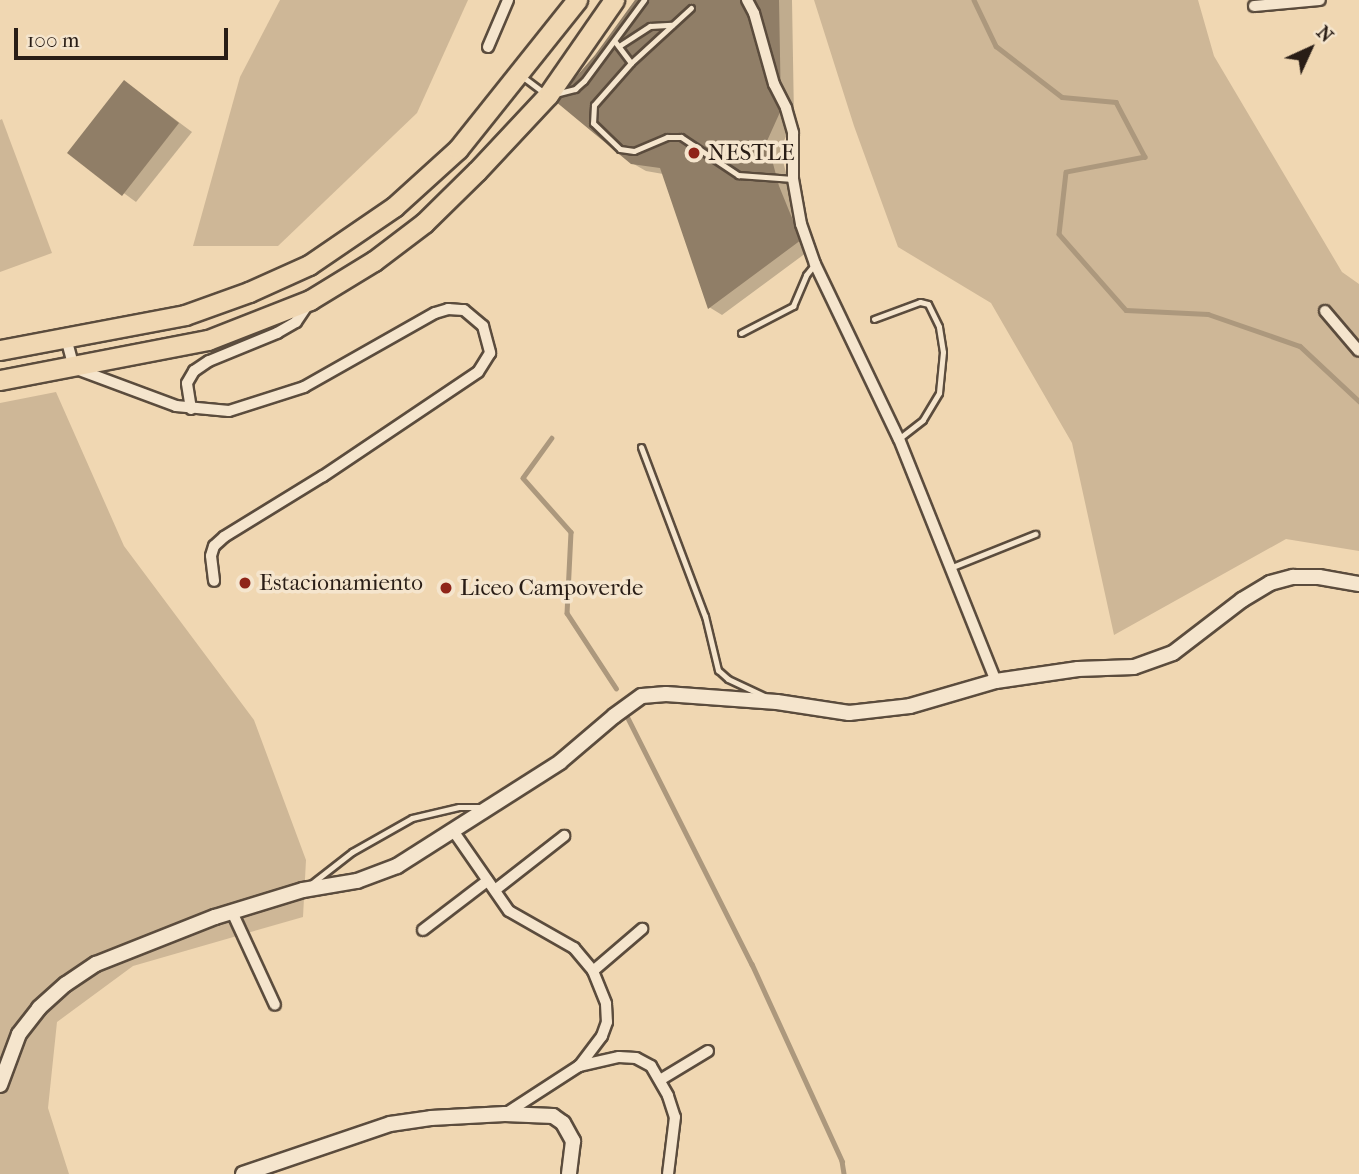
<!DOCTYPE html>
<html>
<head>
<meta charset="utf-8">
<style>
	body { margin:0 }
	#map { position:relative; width:1359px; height:1174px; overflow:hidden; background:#f0d7b2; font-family:"IM FELL French Canon",serif }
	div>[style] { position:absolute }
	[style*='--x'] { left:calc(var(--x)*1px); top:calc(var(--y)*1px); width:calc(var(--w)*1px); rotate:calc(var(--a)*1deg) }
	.green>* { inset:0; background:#ceb797 }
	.shadow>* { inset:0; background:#0003 }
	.stream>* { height:4.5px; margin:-2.25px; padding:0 2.25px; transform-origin:2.25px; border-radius:2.25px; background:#ac987d }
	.building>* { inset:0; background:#907e67 }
	.roads { filter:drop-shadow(2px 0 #5b4c3d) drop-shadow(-2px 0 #5b4c3d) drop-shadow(0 2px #5b4c3d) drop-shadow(0 -2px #5b4c3d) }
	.service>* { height:5px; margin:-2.5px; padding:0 2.5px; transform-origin:2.5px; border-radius:2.5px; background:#f5e5cd }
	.minor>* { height:10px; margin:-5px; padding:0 5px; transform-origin:5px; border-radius:5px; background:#f5e5cd }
	.tertiary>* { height:14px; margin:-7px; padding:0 7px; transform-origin:7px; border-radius:7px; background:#f5e5cd }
	.trunk>* { height:19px; margin:-9.5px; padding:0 9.5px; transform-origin:9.5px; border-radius:9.5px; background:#f0d7b2 }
	.dots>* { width:19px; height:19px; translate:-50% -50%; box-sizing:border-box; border:4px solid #f5e5cd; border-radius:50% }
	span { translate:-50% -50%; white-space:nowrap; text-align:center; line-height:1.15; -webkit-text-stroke:7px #f5e5cd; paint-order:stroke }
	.poi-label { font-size:23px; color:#291d16 }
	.left { translate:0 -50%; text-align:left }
	.north { position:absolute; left:1275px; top:14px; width:70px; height:70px; -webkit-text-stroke:5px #f5e5cd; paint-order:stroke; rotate:45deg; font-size:19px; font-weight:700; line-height:28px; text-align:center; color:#291d16 }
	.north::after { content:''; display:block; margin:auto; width:24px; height:32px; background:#291d16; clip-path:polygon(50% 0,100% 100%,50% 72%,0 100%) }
	.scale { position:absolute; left:14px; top:28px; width:214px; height:32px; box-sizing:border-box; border:4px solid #291d16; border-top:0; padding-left:9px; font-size:21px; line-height:24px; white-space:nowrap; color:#291d16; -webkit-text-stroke:5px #f5e5cd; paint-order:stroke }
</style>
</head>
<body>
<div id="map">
	<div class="green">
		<i style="clip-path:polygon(280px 0,468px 0,417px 113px,278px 246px,193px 246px,240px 77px)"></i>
		<i style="clip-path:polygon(814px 0,1198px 0,1214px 56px,1342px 272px,1359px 284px,1359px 551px,1286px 539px,1114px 635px,1072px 443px,991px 303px,898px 247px,854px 126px)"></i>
		<i style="clip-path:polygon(2px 119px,52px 253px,0 272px,0 120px)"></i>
		<i style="clip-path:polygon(56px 392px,124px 546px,254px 720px,306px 860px,303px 917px,133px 966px,57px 1022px,48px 1108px,69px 1174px,0 1174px,0 403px)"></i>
	</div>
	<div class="shadow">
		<i style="clip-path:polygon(635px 0,792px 0,794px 118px,780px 150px,792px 195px,814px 247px,722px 315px,709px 307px,663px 174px,646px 171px,632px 163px,596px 56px)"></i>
		<i style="clip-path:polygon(125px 82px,192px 132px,136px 202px,69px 153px)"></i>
	</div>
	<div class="stream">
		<i style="--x:974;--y:0;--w:51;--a:64.4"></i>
		<i style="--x:996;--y:46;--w:83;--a:37.7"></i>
		<i style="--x:1062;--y:97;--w:54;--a:5.3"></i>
		<i style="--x:1116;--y:102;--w:62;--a:62.2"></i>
		<i style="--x:1145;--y:157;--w:80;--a:169.2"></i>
		<i style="--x:1066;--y:172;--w:62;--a:96.4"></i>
		<i style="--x:1059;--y:234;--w:101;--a:48.6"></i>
		<i style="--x:1126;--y:310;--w:82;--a:2.8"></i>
		<i style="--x:1208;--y:314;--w:97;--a:19.2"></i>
		<i style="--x:1300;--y:346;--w:81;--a:43"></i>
		<i style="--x:552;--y:438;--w:49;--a:125.9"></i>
		<i style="--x:523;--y:478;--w:72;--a:48.4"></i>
		<i style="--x:571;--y:532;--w:81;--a:92.8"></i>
		<i style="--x:567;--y:613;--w:90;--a:56.8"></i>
		<i style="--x:627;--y:716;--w:278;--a:63.3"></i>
		<i style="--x:752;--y:964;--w:217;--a:65.4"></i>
		<i style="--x:842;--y:1161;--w:13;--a:81"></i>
	</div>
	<div class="building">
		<i style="clip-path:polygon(635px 0,779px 0,781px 110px,767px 141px,779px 186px,801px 240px,708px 309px,660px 168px,631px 164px,555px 101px,595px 55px)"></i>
		<i style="clip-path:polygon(124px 80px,179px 123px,122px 196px,67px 153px)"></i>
	</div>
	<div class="roads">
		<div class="service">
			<i style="--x:691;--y:8;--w:81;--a:137.5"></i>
			<i style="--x:631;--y:63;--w:56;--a:131.4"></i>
			<i style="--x:594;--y:105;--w:18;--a:93"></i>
			<i style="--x:593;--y:123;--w:37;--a:44"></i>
			<i style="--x:620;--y:149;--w:14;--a:8"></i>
			<i style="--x:634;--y:151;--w:36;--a:-23"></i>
			<i style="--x:667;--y:137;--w:14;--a:0"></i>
			<i style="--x:681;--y:137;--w:69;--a:33.7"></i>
			<i style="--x:738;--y:175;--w:55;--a:4.2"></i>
			<i style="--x:616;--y:43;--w:25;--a:53"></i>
			<i style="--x:619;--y:46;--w:37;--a:-33"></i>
			<i style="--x:650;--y:26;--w:22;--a:-3"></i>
			<i style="--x:523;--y:77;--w:25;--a:37"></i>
			<i style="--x:555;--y:94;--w:21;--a:-14"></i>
			<i style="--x:575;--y:89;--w:12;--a:-42"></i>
			<i style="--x:584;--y:81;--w:101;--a:-53.5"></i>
			<i style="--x:874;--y:319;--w:49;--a:-20.3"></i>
			<i style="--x:920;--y:302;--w:8;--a:14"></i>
			<i style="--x:928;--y:304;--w:25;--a:64"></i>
			<i style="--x:939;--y:327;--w:25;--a:81"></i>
			<i style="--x:943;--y:352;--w:41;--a:95.6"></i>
			<i style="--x:939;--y:393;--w:31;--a:121"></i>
			<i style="--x:923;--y:420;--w:31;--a:142"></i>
			<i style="--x:741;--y:333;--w:59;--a:-27.4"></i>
			<i style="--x:793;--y:306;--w:34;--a:-67"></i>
			<i style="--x:806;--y:275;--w:13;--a:-51"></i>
			<i style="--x:641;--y:447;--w:181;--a:69.3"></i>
			<i style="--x:705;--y:616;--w:56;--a:76.5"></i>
			<i style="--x:718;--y:670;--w:13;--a:42"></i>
			<i style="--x:728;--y:679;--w:40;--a:25"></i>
			<i style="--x:950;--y:568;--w:92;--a:-21.8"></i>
			<i style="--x:311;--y:884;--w:52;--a:-38"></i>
			<i style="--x:352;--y:852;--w:69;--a:-29.5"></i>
			<i style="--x:412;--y:818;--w:48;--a:-13.2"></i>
			<i style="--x:459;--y:807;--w:24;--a:0"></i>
		</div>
		<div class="minor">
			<i style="--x:747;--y:0;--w:15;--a:62"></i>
			<i style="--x:754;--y:13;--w:74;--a:74.3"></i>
			<i style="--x:774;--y:84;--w:27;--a:63"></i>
			<i style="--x:786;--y:108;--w:26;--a:74"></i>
			<i style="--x:793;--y:133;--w:46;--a:90"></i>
			<i style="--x:793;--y:179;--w:46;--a:79.9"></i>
			<i style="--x:801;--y:224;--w:42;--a:70.7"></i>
			<i style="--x:815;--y:264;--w:194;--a:64.4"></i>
			<i style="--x:899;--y:439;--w:261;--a:68.2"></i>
			<i style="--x:1254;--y:6;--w:66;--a:-5.2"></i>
			<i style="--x:488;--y:47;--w:51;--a:-66.9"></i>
			<i style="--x:1325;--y:311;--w:52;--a:49.6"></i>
			<i style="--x:66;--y:338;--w:31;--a:75"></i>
			<i style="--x:74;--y:368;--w:109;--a:20.4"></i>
			<i style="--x:176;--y:406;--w:53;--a:5.4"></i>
			<i style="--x:229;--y:411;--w:79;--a:-17.7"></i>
			<i style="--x:304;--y:387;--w:150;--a:-29.5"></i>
			<i style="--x:435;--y:313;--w:14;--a:-17"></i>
			<i style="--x:448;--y:309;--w:16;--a:4"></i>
			<i style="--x:464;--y:310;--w:25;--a:40"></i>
			<i style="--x:483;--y:326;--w:28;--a:75"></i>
			<i style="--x:490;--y:353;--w:22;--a:122"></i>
			<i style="--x:478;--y:372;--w:187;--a:146.1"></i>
			<i style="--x:323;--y:476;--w:116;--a:148.4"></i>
			<i style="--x:224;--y:537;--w:13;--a:138"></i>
			<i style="--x:214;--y:546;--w:10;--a:107"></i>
			<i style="--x:211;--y:556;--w:25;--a:83"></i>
			<i style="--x:191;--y:409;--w:26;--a:-99"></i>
			<i style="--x:187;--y:383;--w:14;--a:-60"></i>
			<i style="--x:194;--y:371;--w:18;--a:-34"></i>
			<i style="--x:209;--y:361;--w:74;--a:-22.4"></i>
			<i style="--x:277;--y:333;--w:22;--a:-30"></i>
			<i style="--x:296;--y:322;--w:23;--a:-56"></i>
			<i style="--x:454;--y:832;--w:96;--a:55.2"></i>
			<i style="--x:509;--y:911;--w:75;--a:29.6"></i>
			<i style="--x:574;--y:948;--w:30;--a:50"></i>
			<i style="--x:593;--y:971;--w:35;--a:68"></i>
			<i style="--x:606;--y:1004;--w:18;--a:87"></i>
			<i style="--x:607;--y:1022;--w:15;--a:110"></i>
			<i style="--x:602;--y:1036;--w:38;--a:127"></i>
			<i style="--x:579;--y:1066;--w:88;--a:147"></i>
			<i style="--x:495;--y:890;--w:88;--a:-38"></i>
			<i style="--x:232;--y:912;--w:102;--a:65.2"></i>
			<i style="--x:423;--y:930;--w:81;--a:-37.4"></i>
			<i style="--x:593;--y:971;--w:65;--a:-40.6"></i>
			<i style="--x:579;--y:1066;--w:41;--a:-12.7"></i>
			<i style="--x:619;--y:1057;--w:17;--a:3"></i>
			<i style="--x:636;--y:1058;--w:17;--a:28"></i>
			<i style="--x:651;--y:1066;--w:34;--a:60"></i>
			<i style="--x:668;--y:1096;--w:22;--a:72"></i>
			<i style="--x:675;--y:1117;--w:57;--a:97"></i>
			<i style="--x:660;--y:1080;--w:56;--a:-31.1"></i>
		</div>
		<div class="tertiary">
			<i style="--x:0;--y:1085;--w:54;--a:-69.6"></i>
			<i style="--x:19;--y:1034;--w:33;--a:-52"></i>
			<i style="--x:39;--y:1008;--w:36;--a:-42"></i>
			<i style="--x:66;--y:984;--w:36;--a:-34"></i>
			<i style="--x:96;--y:964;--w:128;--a:-21.6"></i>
			<i style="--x:215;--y:917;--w:92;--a:-17.1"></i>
			<i style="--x:303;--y:890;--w:55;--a:-9.5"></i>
			<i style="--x:357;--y:881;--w:43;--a:-20.6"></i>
			<i style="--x:397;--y:866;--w:193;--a:-32.5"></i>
			<i style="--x:560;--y:762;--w:71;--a:-40.4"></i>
			<i style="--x:614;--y:716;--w:34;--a:-36"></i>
			<i style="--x:642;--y:696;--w:24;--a:-5"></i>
			<i style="--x:666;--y:694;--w:111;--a:4.1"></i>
			<i style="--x:777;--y:702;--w:73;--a:8.7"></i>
			<i style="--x:849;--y:713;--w:61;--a:-6.5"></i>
			<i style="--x:910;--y:706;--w:90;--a:-16.2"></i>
			<i style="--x:996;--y:681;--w:83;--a:-8.3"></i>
			<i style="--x:1078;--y:669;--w:56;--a:-2"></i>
			<i style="--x:1134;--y:667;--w:41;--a:-19.7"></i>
			<i style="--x:1173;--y:653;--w:87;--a:-37.5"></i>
			<i style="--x:1242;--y:600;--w:33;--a:-31"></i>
			<i style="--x:1270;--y:583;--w:24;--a:-15"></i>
			<i style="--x:1293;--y:577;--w:26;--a:0"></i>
			<i style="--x:1319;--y:577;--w:41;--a:9.9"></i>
			<i style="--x:243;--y:1174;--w:155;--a:-18.8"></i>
			<i style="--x:390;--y:1124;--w:41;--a:-8.3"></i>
			<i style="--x:431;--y:1118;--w:74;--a:-3.1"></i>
			<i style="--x:505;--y:1114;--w:48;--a:2.4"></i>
			<i style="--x:553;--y:1116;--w:12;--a:35"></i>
			<i style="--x:563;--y:1123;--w:21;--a:61"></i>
			<i style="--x:573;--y:1141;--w:33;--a:97"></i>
		</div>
		<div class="trunk">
			<i style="--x:0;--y:350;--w:188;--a:-10.7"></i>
			<i style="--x:185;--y:315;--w:68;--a:-19.8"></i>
			<i style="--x:249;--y:292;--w:66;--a:-24.2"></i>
			<i style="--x:309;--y:265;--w:103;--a:-34.3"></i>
			<i style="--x:394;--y:207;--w:86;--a:-42.2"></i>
			<i style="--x:458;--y:149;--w:191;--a:-51.4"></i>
			<i style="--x:0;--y:380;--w:212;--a:-10.9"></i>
			<i style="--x:208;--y:340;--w:110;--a:-21.4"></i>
			<i style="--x:310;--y:300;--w:75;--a:-31.4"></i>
			<i style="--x:374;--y:261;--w:63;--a:-37.2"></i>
			<i style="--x:424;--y:223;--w:74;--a:-44.5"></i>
			<i style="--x:477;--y:171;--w:104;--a:-46.9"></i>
			<i style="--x:548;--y:95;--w:116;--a:-55.2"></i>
		</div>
	</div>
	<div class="dots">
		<i style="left:694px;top:153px;background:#8f2418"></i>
		<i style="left:245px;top:583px;background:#8f2418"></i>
		<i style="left:446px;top:588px;background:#8f2418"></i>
	</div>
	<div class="poi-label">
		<span class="left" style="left:708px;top:153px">NESTLE</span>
		<span class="left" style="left:259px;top:583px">Estacionamiento</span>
		<span class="left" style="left:460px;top:588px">Liceo Campoverde</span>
	</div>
	<div class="north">N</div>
	<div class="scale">100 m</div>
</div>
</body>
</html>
